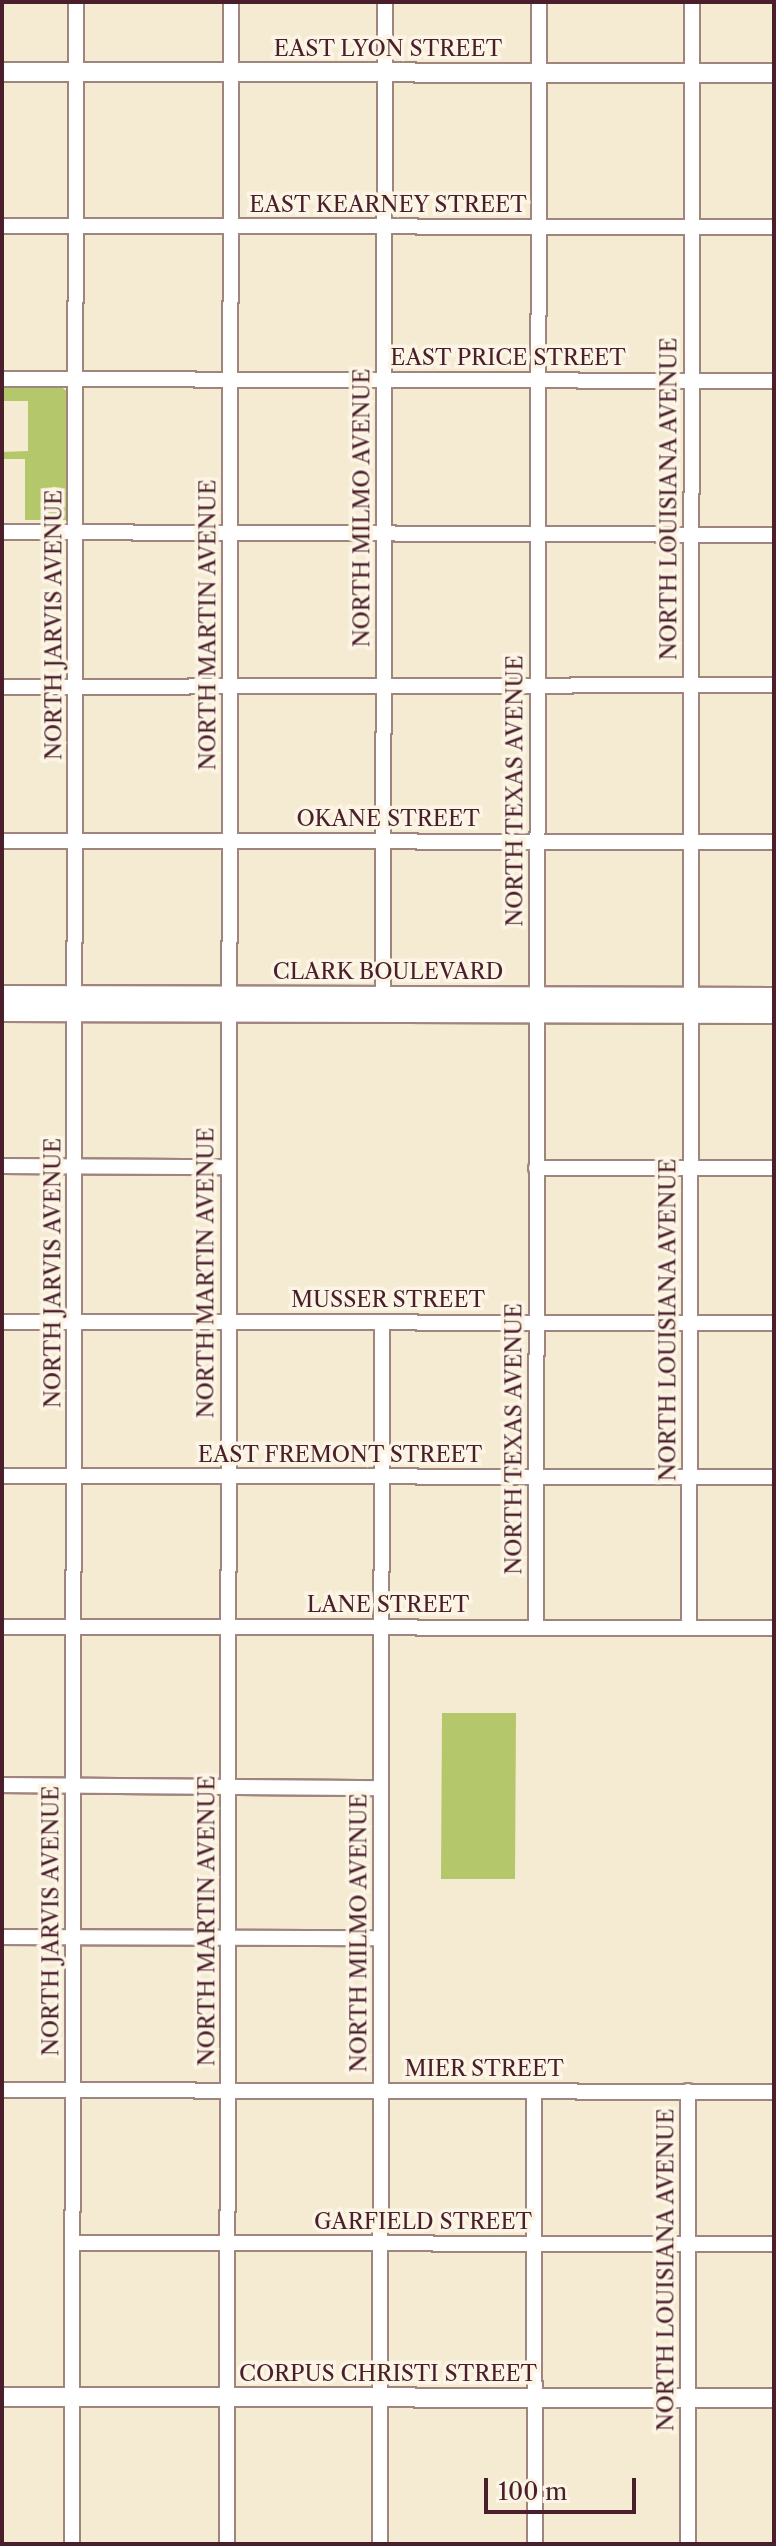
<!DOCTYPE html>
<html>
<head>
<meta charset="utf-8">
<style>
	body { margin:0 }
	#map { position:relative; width:776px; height:2546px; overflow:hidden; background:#f5ebd2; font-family:"Libre Caslon Text",serif }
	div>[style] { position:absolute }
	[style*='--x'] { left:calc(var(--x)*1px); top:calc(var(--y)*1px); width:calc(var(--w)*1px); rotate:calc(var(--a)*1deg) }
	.green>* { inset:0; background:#b4c86b }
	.roads { filter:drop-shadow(2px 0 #a0857e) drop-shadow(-2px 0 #a0857e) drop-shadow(0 2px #a0857e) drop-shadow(0 -2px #a0857e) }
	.minor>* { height:14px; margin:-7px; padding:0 7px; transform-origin:7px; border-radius:7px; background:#fff }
	.major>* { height:18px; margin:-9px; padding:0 9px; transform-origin:9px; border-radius:9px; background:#fff }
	span { translate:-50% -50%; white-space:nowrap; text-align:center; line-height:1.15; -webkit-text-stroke:7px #fcf5e5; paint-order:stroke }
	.street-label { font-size:22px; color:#4a1f2b }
	.frame { position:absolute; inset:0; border:4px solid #4a1f2b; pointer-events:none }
	.scale { position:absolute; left:484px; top:2478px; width:152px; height:36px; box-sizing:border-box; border:4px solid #4a1f2b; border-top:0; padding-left:10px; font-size:24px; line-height:28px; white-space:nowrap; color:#4a1f2b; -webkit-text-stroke:6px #fcf5e5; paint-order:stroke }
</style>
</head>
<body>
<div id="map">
	<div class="green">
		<i style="clip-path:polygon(2px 386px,60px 386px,68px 392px,68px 520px,25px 520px,25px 459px,2px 459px,2px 452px,28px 451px,28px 401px,2px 401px)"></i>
		<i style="clip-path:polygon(442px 1713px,516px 1713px,515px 1879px,441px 1879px)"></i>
	</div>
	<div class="roads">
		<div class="minor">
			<i style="--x:2;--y:226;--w:772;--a:0.07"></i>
			<i style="--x:2;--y:379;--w:772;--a:0.15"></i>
			<i style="--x:2;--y:532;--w:772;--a:0.22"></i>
			<i style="--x:2;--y:687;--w:772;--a:-0.15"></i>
			<i style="--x:2;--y:841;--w:772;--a:0.07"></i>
			<i style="--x:691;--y:996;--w:994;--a:-89.94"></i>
			<i style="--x:383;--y:1005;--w:1003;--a:-89.89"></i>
			<i style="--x:2;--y:1166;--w:227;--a:0.3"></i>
			<i style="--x:536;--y:1168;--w:238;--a:0"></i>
			<i style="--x:2;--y:1322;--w:772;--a:0.07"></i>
			<i style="--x:2;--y:1476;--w:772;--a:0.07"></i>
			<i style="--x:2;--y:1627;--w:772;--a:0.07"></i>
			<i style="--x:536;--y:1627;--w:1625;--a:-89.89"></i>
			<i style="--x:689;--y:1627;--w:613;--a:-89.81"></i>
			<i style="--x:2;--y:1785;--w:379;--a:0.5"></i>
			<i style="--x:2;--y:1937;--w:379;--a:0.2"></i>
			<i style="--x:2;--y:2090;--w:772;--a:0.15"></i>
			<i style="--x:688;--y:2091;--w:453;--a:90"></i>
			<i style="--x:534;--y:2092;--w:452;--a:89.9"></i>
			<i style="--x:73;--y:2243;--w:701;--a:0.08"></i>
			<i style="--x:72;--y:2544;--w:2542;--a:-89.91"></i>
			<i style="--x:227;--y:2544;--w:2542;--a:-89.91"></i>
			<i style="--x:380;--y:2544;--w:1222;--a:-89.91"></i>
		</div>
		<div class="major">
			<i style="--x:2;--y:72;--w:772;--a:0.07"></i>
			<i style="--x:2;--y:995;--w:772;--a:0.15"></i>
			<i style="--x:2;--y:1012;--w:772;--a:0.15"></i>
			<i style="--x:2;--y:2397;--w:772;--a:0.07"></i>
		</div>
	</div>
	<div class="street-label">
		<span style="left:388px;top:49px">EAST LYON STREET</span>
		<span style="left:388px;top:205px">EAST KEARNEY STREET</span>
		<span style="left:508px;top:358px">EAST PRICE STREET</span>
		<span style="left:669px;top:499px;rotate:-90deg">NORTH LOUISIANA AVENUE</span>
		<span style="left:362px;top:508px;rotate:-90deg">NORTH MILMO AVENUE</span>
		<span style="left:54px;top:625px;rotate:-90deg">NORTH JARVIS AVENUE</span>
		<span style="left:208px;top:625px;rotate:-90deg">NORTH MARTIN AVENUE</span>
		<span style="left:515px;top:791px;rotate:-90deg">NORTH TEXAS AVENUE</span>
		<span style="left:388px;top:819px">OKANE STREET</span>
		<span style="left:388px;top:972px">CLARK BOULEVARD</span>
		<span style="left:53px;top:1273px;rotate:-90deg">NORTH JARVIS AVENUE</span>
		<span style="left:206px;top:1273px;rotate:-90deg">NORTH MARTIN AVENUE</span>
		<span style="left:388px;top:1300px">MUSSER STREET</span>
		<span style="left:668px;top:1320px;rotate:-90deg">NORTH LOUISIANA AVENUE</span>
		<span style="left:514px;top:1439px;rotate:-90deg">NORTH TEXAS AVENUE</span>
		<span style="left:340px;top:1455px">EAST FREMONT STREET</span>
		<span style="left:388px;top:1605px">LANE STREET</span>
		<span style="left:51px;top:1921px;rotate:-90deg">NORTH JARVIS AVENUE</span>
		<span style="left:207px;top:1921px;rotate:-90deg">NORTH MARTIN AVENUE</span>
		<span style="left:359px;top:1933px;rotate:-90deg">NORTH MILMO AVENUE</span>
		<span style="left:484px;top:2069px">MIER STREET</span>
		<span style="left:423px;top:2222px">GARFIELD STREET</span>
		<span style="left:666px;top:2270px;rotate:-90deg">NORTH LOUISIANA AVENUE</span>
		<span style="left:388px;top:2374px">CORPUS CHRISTI STREET</span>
	</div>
	<div class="frame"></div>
	<div class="scale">100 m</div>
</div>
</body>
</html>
